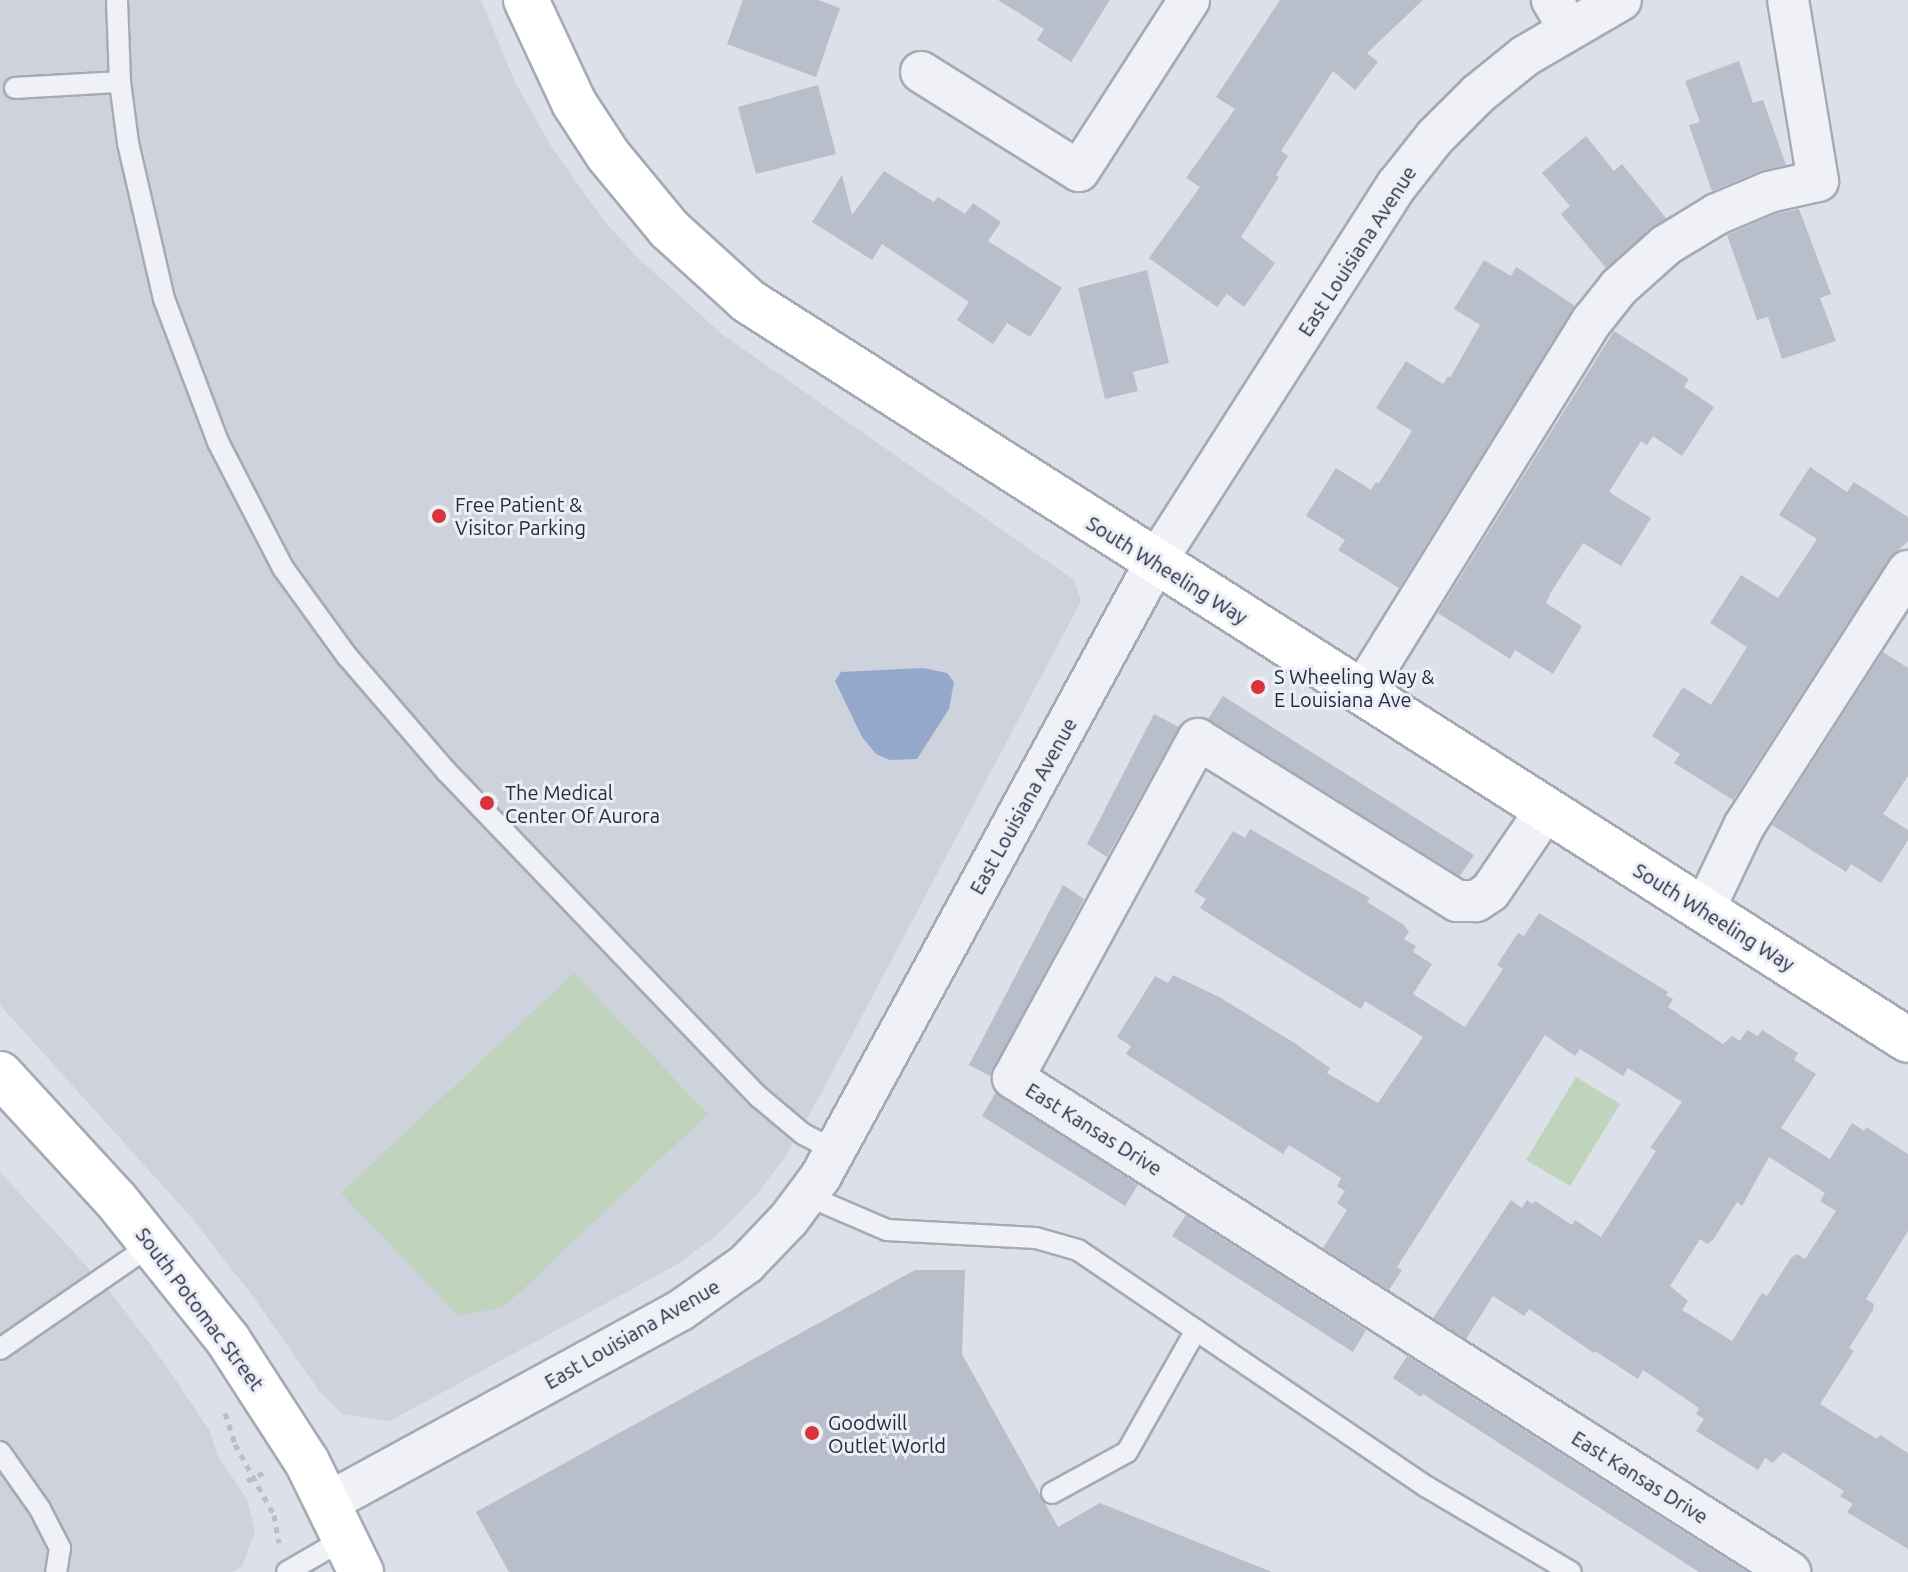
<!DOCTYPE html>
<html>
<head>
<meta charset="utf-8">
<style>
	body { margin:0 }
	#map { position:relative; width:1908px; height:1572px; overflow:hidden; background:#dce0e8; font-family:Ubuntu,sans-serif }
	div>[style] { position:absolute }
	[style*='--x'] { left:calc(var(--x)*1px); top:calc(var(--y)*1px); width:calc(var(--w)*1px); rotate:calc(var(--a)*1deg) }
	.built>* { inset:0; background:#ced2dd }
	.green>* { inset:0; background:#c0d3bd }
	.water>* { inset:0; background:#94a8cc }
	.building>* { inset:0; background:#b9becb }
	.path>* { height:5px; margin-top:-2.5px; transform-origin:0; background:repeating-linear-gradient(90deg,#bbbec7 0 6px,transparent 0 12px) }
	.roads { filter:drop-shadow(2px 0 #a5aab6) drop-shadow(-2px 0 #a5aab6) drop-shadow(0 2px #a5aab6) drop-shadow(0 -2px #a5aab6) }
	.lane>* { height:20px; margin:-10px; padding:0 10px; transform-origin:10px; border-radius:10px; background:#f0f1f6 }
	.street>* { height:40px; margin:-20px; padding:0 20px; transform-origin:20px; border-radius:20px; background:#f0f1f6 }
	.secondary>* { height:44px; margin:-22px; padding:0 22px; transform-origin:22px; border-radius:22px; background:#fff }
	.dots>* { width:22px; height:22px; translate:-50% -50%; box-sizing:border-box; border:4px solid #eceff6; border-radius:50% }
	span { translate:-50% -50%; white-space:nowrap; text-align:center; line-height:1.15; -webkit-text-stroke:6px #eceff6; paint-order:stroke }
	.street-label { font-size:20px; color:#252b40 }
	.poi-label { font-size:20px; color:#252b40 }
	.left { translate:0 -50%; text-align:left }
</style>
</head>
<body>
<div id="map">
	<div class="built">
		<i style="clip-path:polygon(0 0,481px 0,515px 82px,552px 148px,605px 222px,638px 258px,723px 335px,1074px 580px,1081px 601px,824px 1088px,786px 1155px,758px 1193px,719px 1233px,678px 1264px,390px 1421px,342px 1414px,320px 1392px,252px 1295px,190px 1216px,0 1005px)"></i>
		<i style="clip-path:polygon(0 1172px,112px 1294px,162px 1360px,210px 1431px,217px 1455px,247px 1499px,255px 1531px,242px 1567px,232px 1572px,0 1572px)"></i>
	</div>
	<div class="green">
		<i style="clip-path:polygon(574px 973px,708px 1114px,504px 1307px,458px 1316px,341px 1193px)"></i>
		<i style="clip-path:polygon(1576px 1077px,1620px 1104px,1570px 1186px,1526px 1160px)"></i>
	</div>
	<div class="water">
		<i style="clip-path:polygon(923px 668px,947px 673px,954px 682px,949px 709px,917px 759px,890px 760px,876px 754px,862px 737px,835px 681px,841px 672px)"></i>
	</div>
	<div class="building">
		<i style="clip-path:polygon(743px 0,818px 0,840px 8px,816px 77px,727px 44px)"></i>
		<i style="clip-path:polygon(998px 0,1110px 0,1071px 62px,1037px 40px,1044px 29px)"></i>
		<i style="clip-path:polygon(1280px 0,1423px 0,1367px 53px,1378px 62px,1355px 90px,1333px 71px,1281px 151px,1288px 156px,1276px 175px,1279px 177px,1241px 237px,1275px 263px,1244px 307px,1227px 294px,1217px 307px,1149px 258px,1200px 187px,1186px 178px,1235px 109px,1216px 97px)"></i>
		<i style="clip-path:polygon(1739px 61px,1753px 103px,1763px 100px,1786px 165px,1760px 171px,1712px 191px,1689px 125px,1700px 122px,1685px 81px)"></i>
		<i style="clip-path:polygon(818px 85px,836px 154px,756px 174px,738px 107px)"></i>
		<i style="clip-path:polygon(1586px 136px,1614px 171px,1622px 164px,1666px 218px,1606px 268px,1561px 214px,1570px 206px,1542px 173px)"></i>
		<i style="clip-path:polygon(884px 171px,934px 202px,938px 197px,965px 214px,973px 203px,1001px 222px,988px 241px,1062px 288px,1030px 337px,1007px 323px,993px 344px,957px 320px,969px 302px,882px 244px,872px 260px,812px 222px,842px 175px,852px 215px)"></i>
		<i style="clip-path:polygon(1799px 209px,1831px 294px,1820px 298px,1836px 341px,1782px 359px,1768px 317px,1757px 320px,1727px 235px,1776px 214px)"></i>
		<i style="clip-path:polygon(1484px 260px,1511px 276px,1516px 267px,1575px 306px,1399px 588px,1338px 550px,1345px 540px,1306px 516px,1336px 468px,1371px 490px,1376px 482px,1379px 483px,1412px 431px,1376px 408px,1406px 361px,1443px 384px,1448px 376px,1450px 378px,1480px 325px,1454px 309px)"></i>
		<i style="clip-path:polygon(1147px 270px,1169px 363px,1133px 372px,1138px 391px,1105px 399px,1078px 288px)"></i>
		<i style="clip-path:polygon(1614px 331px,1689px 379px,1684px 387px,1714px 407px,1682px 456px,1653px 436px,1647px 445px,1641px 441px,1609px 492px,1651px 518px,1621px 566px,1583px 543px,1551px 592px,1546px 603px,1582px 626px,1553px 674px,1515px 650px,1510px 659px,1438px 613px)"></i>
		<i style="clip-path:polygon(1810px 467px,1847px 492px,1854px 482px,1908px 517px,1908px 541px,1889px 559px,1733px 800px,1674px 763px,1680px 754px,1652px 736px,1683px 687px,1711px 705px,1747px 647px,1710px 623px,1741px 575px,1778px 598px,1812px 547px,1817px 539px,1779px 515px)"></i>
		<i style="clip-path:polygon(1883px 652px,1908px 668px,1908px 776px,1883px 814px,1908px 830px,1908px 840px,1881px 883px,1851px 864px,1846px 872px,1772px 825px)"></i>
		<i style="clip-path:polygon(1223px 696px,1474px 855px,1460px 876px,1208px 719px)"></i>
		<i style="clip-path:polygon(1154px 714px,1179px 727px,1107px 857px,1087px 844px)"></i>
		<i style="clip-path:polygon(evenodd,1250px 829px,1370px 898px,1367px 902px,1404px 925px,1409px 932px,1404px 939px,1416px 946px,1413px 952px,1432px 964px,1413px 994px,1465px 1027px,1503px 969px,1497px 965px,1518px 933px,1524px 936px,1539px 913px,1668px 992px,1666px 995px,1673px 999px,1668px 1007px,1723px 1044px,1732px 1036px,1740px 1041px,1747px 1030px,1758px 1036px,1762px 1030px,1798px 1053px,1794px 1060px,1816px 1074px,1781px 1128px,1830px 1159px,1852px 1123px,1864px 1131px,1866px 1127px,1908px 1154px,1908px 1231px,1866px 1299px,1874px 1304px,1873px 1310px,1849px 1348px,1854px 1351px,1820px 1404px,1877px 1439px,1880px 1435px,1908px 1453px,1908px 1549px,1847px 1512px,1853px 1504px,1840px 1496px,1844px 1491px,1783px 1452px,1773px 1463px,1765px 1458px,1758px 1470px,1696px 1431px,1704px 1419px,1696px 1414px,1699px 1408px,1643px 1370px,1638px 1379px,1595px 1351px,1594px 1353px,1529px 1309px,1524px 1316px,1493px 1296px,1466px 1339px,1433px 1318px,1511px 1200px,1522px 1208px,1527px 1200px,1533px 1204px,1535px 1201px,1572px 1225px,1575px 1220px,1601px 1237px,1656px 1151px,1650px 1148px,1682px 1102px,1628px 1068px,1623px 1076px,1580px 1049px,1575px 1056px,1545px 1035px,1397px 1267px,1402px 1270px,1389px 1290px,1323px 1248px,1347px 1210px,1337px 1203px,1345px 1191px,1337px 1186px,1341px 1178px,1289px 1145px,1283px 1154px,1126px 1054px,1131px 1046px,1117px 1037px,1155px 976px,1168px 983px,1173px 975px,1219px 997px,1293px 1042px,1330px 1068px,1327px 1073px,1378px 1103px,1423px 1037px,1365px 1001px,1361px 1009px,1200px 908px,1206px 899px,1194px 892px,1233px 831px,1245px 838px,1250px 829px,1769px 1157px,1825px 1193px,1820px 1201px,1836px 1211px,1805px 1259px,1797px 1254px,1791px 1258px,1767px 1296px,1762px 1293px,1732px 1341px,1682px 1310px,1688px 1301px,1670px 1286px,1700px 1239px,1707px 1244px,1713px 1240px,1737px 1202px,1742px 1206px,1769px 1157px)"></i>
		<i style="clip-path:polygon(1063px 885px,1084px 899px,990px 1076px,969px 1065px)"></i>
		<i style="clip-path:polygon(996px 1092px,1138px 1185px,1125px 1206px,982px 1116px)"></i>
		<i style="clip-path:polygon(1186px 1215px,1366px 1330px,1353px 1352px,1172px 1236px)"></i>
		<i style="clip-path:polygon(915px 1270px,965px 1270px,962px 1354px,1058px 1527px,1100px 1503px,1272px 1572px,509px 1572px,476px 1512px)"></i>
		<i style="clip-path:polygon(1407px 1356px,1747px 1572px,1699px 1572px,1423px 1394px,1421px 1397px,1393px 1378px)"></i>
	</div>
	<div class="path">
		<i style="--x:225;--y:1413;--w:33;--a:72"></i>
		<i style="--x:235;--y:1444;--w:81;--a:61.2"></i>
		<i style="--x:274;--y:1515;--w:28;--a:80"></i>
		<i style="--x:247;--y:1481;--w:20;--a:-27"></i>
	</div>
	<div class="roads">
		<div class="lane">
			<i style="--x:117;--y:0;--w:82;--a:87.9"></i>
			<i style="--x:120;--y:82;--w:62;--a:82.5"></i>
			<i style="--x:128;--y:143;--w:160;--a:77"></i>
			<i style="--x:164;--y:299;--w:153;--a:69.3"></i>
			<i style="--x:218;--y:442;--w:142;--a:62.7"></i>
			<i style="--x:283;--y:568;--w:109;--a:54"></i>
			<i style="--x:347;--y:656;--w:152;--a:49.3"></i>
			<i style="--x:446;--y:771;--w:452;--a:46.2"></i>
			<i style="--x:759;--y:1097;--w:57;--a:40.1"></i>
			<i style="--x:803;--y:1134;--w:36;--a:27"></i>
			<i style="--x:15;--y:88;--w:105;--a:-3.3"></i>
			<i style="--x:808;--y:1196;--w:86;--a:23.3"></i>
			<i style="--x:887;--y:1230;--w:149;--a:3.1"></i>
			<i style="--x:1036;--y:1238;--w:44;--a:15.9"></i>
			<i style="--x:1078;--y:1250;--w:422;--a:34.2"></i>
			<i style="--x:1427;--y:1487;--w:167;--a:30.6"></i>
			<i style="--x:0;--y:1349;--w:185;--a:-34.6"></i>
			<i style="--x:0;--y:1452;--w:70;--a:54.9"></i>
			<i style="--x:40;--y:1509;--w:44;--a:62.9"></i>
			<i style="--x:60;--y:1548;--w:24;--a:99"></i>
			<i style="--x:1052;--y:1493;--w:85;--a:-28.7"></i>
			<i style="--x:1127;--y:1452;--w:140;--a:-60.5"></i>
			<i style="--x:287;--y:1572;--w:68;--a:-30"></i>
		</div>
		<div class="street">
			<i style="--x:1552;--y:0;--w:32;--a:60"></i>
			<i style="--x:921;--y:72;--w:186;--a:32.1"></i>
			<i style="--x:1079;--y:171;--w:203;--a:-57.2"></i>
			<i style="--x:1361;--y:693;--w:438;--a:-58.2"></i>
			<i style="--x:1592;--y:321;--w:43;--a:-51.5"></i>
			<i style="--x:1619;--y:287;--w:63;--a:-41.8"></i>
			<i style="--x:1666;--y:245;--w:60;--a:-31.3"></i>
			<i style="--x:1717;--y:214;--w:56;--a:-22.9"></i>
			<i style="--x:1769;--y:192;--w:50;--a:-12.7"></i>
			<i style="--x:1818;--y:181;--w:183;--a:-99.4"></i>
			<i style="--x:1546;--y:810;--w:99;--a:124.3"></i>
			<i style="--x:1490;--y:892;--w:17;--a:147"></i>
			<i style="--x:1476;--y:901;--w:19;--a:180"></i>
			<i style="--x:1457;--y:901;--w:305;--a:-148"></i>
			<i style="--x:1198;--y:739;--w:386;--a:118.6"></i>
			<i style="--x:1013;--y:1078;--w:921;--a:32.45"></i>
			<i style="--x:1704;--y:910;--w:93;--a:-64.5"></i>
			<i style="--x:1744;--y:826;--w:303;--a:-57.3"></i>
			<i style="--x:329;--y:1502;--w:401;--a:-28.6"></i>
			<i style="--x:681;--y:1310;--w:80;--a:-35.3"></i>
			<i style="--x:746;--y:1264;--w:62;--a:-46.3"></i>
			<i style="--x:789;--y:1219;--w:54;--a:-53.3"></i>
			<i style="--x:821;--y:1176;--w:698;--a:-61.42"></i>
			<i style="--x:1155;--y:563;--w:449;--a:-57.4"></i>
			<i style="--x:1397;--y:185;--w:61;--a:-51.6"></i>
			<i style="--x:1435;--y:137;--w:61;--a:-45"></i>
			<i style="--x:1478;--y:94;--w:60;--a:-39"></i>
			<i style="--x:1525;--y:56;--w:111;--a:-30.3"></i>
		</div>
		<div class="secondary">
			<i style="--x:526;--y:0;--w:114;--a:65"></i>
			<i style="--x:574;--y:103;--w:62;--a:56.8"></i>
			<i style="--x:608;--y:155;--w:96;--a:50.5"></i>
			<i style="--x:669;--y:229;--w:107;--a:42.3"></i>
			<i style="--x:748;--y:301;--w:1375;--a:32.5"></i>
			<i style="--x:0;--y:1074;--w:171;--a:47.4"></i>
			<i style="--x:116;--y:1200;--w:179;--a:51.3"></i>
			<i style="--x:228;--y:1340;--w:145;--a:57.1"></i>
			<i style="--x:307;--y:1462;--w:123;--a:63.9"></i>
		</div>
	</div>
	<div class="dots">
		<i style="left:439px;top:516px;background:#da343a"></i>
		<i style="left:1258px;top:687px;background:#da343a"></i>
		<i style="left:487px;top:803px;background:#da343a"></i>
		<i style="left:812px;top:1433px;background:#da343a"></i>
	</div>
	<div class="street-label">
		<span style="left:1357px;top:251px;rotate:-57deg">East Louisiana Avenue</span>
		<span style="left:1167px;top:570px;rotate:32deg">South Wheeling Way</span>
		<span style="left:1023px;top:806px;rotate:-61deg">East Louisiana Avenue</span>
		<span style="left:1714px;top:917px;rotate:32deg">South Wheeling Way</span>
		<span style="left:1094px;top:1129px;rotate:32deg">East Kansas Drive</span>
		<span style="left:200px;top:1309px;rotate:53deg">South Potomac Street</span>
		<span style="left:632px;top:1334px;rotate:-30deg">East Louisiana Avenue</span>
		<span style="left:1640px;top:1477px;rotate:32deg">East Kansas Drive</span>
	</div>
	<div class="poi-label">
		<span class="left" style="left:455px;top:516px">Free Patient &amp;<br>Visitor Parking</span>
		<span class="left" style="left:1274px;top:688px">S Wheeling Way &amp;<br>E Louisiana Ave</span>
		<span class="left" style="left:505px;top:804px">The Medical<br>Center Of Aurora</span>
		<span class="left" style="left:828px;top:1434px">Goodwill<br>Outlet World</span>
	</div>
</div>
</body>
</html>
